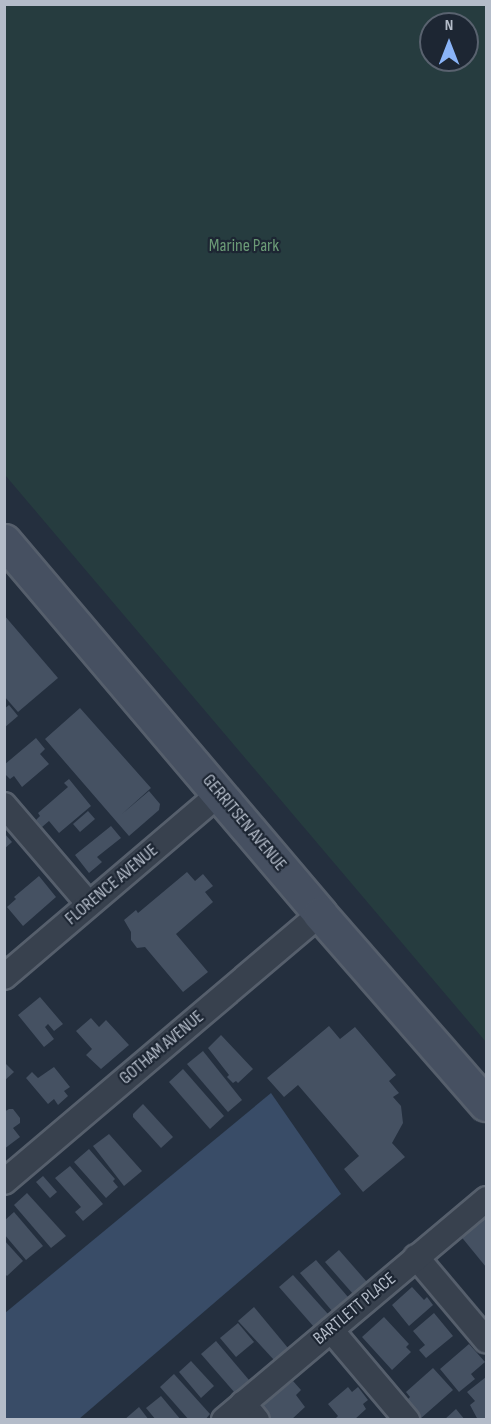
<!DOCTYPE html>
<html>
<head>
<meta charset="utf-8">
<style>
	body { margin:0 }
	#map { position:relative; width:491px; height:1424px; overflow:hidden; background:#242f3e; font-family:"Sofia Sans Condensed",sans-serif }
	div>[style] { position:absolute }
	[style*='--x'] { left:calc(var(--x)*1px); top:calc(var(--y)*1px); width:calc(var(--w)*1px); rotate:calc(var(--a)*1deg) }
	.green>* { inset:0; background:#263c3f }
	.water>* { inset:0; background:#394c67 }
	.building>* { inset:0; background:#455162 }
	.roads { filter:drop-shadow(2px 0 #565f6c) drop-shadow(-2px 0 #565f6c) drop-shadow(0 2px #565f6c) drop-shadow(0 -2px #565f6c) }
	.minor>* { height:24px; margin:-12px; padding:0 12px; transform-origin:12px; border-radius:12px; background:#38414e }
	.secondary>* { height:33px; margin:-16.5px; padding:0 16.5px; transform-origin:16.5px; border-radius:16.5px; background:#465061 }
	span { translate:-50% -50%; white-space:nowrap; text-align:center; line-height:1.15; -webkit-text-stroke:4.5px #1d2633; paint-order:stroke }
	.park-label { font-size:18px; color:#6b9a76 }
	.street-label { font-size:18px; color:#b4bcc9 }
	.frame { position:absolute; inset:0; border:6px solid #b4bcc9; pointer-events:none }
	.north { position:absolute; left:419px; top:12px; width:60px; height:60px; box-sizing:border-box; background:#1d2633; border:2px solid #59626f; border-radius:50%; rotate:0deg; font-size:16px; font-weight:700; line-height:24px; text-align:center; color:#b4bcc9 }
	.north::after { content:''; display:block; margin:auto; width:21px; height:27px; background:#8ab4f8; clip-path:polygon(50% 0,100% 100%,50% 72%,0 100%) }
</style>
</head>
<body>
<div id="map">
	<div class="green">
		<i style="clip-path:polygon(evenodd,4px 5px,486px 5px,486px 1042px,5px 475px,4px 5px,431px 24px,467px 24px,467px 60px,431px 60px,431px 24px)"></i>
	</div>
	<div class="water">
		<i style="clip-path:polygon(271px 1093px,341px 1194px,79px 1419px,5px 1419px,5px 1313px)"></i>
	</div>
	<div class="building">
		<i style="clip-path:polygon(4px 615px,58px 678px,18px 712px,4px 696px)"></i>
		<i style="clip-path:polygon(9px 705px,18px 716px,4px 728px,4px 709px)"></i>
		<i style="clip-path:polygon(80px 708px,151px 788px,122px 814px,149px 791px,160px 804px,159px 810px,129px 836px,45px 739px)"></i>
		<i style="clip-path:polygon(36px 738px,45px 749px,40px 754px,49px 764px,22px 787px,14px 776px,10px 779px,4px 773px,4px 765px)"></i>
		<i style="clip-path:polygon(69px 779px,91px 806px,59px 833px,49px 821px,42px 827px,36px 820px,40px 816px,38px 813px,68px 787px,64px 783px)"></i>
		<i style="clip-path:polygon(88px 811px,95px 819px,80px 832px,73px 824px)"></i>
		<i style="clip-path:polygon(111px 826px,121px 838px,97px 857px,102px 862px,89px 873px,75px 855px)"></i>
		<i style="clip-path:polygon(4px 833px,12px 842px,4px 849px)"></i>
		<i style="clip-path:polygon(187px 872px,195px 881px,203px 874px,213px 886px,205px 892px,213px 902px,176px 934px,208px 972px,183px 992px,145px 947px,137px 948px,131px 940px,131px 932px,124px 920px,136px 910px,138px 913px)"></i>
		<i style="clip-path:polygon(39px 876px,56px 897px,23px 926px,7px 907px,16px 899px,14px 897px)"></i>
		<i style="clip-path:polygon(40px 997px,63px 1024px,54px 1031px,48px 1024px,45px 1027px,54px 1039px,44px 1047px,18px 1015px)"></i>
		<i style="clip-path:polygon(91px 1018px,99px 1027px,106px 1020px,129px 1045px,101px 1069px,86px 1055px,92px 1049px,76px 1031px)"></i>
		<i style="clip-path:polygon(329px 1026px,340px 1039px,355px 1027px,396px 1075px,389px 1081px,399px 1093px,393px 1097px,401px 1106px,403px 1123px,392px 1143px,405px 1157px,363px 1192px,344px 1169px,359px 1156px,298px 1085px,284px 1097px,267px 1078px)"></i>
		<i style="clip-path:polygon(221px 1035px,253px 1069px,238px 1083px,236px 1081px,233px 1083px,227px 1077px,229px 1075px,208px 1048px)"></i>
		<i style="clip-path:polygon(203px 1051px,242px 1100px,228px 1112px,187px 1064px)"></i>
		<i style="clip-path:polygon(4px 1062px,14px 1072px,4px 1081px)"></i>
		<i style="clip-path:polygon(54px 1067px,70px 1087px,64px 1091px,68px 1096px,58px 1105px,54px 1099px,48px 1104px,26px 1078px,32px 1072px,38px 1078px)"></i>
		<i style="clip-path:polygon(183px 1069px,224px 1116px,210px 1129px,169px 1082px)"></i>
		<i style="clip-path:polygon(143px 1104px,173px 1137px,161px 1148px,133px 1117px,133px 1114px)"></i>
		<i style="clip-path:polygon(9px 1109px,13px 1109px,20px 1118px,20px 1123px,13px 1128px,20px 1137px,4px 1149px,4px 1112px)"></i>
		<i style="clip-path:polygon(109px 1134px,142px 1171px,124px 1186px,93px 1146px)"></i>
		<i style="clip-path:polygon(89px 1149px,115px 1179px,113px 1181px,118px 1187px,106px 1198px,74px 1162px)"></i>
		<i style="clip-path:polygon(70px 1166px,103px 1204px,83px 1221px,75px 1212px,81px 1207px,55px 1178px)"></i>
		<i style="clip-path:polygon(43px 1176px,57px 1192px,50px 1198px,36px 1182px)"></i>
		<i style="clip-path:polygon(27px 1193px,66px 1236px,51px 1248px,14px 1205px)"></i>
		<i style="clip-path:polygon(486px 1211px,486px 1267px,459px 1234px)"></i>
		<i style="clip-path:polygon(14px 1212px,43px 1246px,26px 1260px,4px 1234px,4px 1221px)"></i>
		<i style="clip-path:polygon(4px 1240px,23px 1261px,7px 1276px,4px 1273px)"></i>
		<i style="clip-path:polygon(339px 1250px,367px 1282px,353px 1294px,325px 1262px)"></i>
		<i style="clip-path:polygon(316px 1260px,348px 1297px,332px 1311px,300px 1273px)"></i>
		<i style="clip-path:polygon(293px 1275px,328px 1314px,314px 1327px,279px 1287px)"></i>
		<i style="clip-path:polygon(412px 1287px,424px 1300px,427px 1297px,433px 1305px,409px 1326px,392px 1305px)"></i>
		<i style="clip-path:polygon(254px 1307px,288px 1348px,274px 1360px,238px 1321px)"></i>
		<i style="clip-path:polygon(434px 1313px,453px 1336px,426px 1358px,419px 1350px,425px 1345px,413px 1331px)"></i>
		<i style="clip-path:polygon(384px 1317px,409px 1344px,406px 1347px,411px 1352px,392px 1370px,362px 1337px)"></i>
		<i style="clip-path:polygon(238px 1323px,254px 1342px,236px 1357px,220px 1338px)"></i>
		<i style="clip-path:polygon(216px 1341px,249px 1380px,235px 1393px,201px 1354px)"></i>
		<i style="clip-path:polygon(469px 1344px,485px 1362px,471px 1374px,475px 1379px,459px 1392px,440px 1369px)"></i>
		<i style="clip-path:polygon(191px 1361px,214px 1386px,201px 1398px,179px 1372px)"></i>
		<i style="clip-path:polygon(433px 1368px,453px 1390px,420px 1419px,405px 1402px,410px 1397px,406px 1392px)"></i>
		<i style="clip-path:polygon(174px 1374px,210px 1414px,205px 1420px,189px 1420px,160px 1387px)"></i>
		<i style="clip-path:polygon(486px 1377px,486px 1420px,478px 1420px,470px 1405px,475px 1401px,467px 1392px)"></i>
		<i style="clip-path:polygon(293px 1381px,301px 1390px,296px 1395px,305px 1407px,291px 1420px,272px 1420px,261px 1407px)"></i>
		<i style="clip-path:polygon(348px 1387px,352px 1392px,358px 1387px,368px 1400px,363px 1404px,366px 1409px,354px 1420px,334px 1420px,338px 1416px,328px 1404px)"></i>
		<i style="clip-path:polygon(161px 1396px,181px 1420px,156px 1420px,146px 1408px)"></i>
		<i style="clip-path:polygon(139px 1407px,149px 1420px,124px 1420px)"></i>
		<i style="clip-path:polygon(456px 1409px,465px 1420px,444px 1420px)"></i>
	</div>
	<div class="roads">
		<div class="minor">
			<i style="--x:4;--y:805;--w:130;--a:49.4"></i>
			<i style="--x:4;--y:977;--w:284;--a:-40.4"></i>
			<i style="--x:4;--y:1182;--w:414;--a:-40.3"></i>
			<i style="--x:416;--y:1257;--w:109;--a:49.9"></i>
			<i style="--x:331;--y:1330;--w:118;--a:49.8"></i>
			<i style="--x:243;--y:1403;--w:22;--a:51"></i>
			<i style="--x:224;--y:1420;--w:343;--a:-40.1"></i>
		</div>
		<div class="secondary">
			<i style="--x:4;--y:541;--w:489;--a:49.7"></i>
			<i style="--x:320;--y:914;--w:252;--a:48.9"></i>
		</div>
	</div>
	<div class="park-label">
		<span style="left:244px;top:246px">Marine Park</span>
	</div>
	<div class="street-label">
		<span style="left:244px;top:823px;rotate:50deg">GERRITSEN AVENUE</span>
		<span style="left:112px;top:885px;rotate:-40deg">FLORENCE AVENUE</span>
		<span style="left:162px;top:1048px;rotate:-40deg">GOTHAM AVENUE</span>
		<span style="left:355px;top:1309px;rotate:-40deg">BARTLETT PLACE</span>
	</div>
	<div class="frame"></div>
	<div class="north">N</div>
</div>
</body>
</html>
